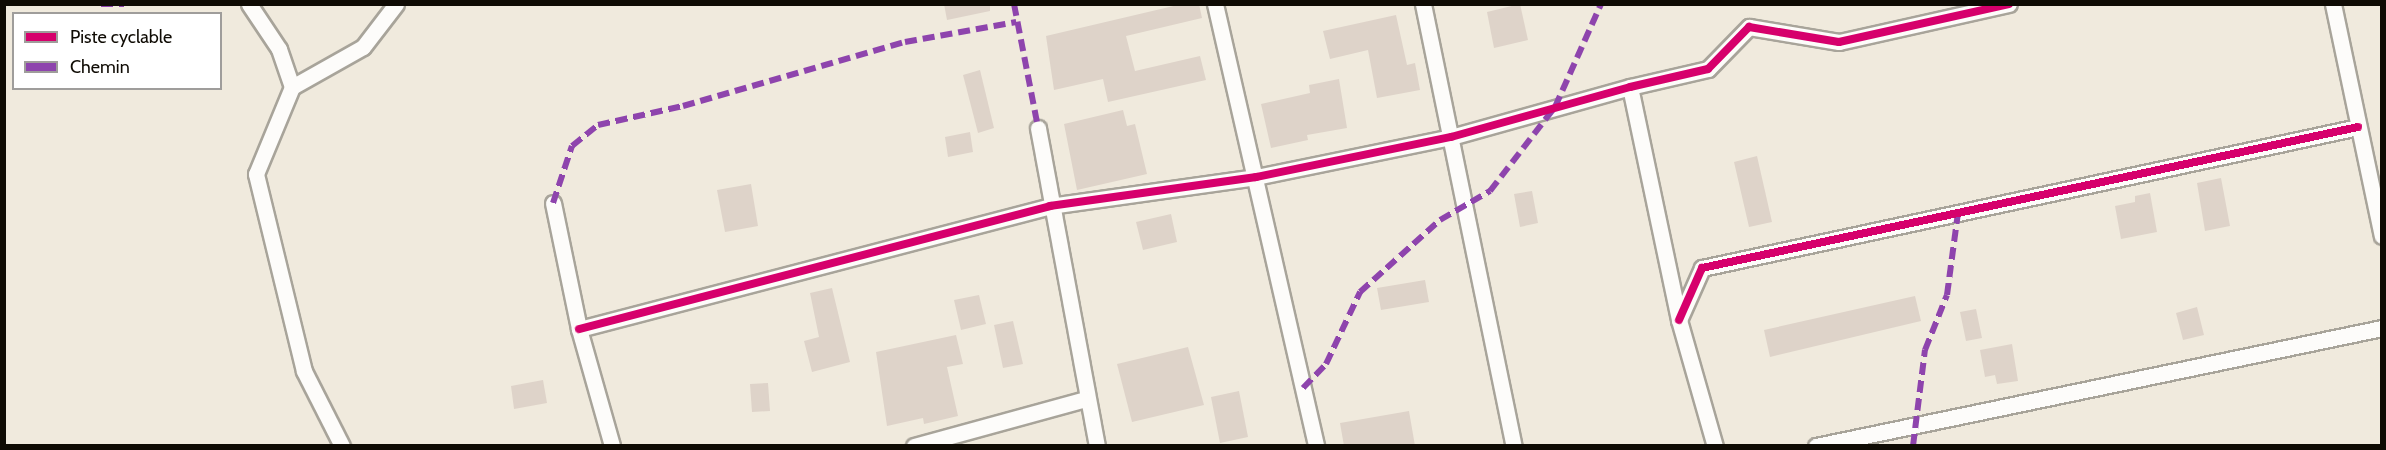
<!DOCTYPE html>
<html>
<head>
<meta charset="utf-8">
<style>
	body { margin:0 }
	#map { position:relative; width:2386px; height:450px; overflow:hidden; background:#f0eadd; font-family:Cabin,sans-serif }
	div>[style] { position:absolute }
	[style*='--x'] { left:calc(var(--x)*1px); top:calc(var(--y)*1px); width:calc(var(--w)*1px); rotate:calc(var(--a)*1deg) }
	.building>* { inset:0; background:#ded3c9 }
	.roads { filter:drop-shadow(2px 0 #a8a49a) drop-shadow(-2px 0 #a8a49a) drop-shadow(0 2px #a8a49a) drop-shadow(0 -2px #a8a49a) }
	.street>* { height:15px; margin:-7.5px; padding:0 7.5px; transform-origin:7.5px; border-radius:7.5px; background:#fdfcfa }
	.quiet>* { height:6px; margin-top:-3px; transform-origin:0; background:repeating-linear-gradient(90deg,#8e44ad 0 12px,transparent 0 18px) }
	.cycleway>* { height:8px; margin:-4px; padding:0 4px; transform-origin:4px; border-radius:4px; background:#d6006c }
	span { translate:-50% -50%; white-space:nowrap; text-align:center; line-height:1.15; -webkit-text-stroke:4.5px #fff; paint-order:stroke }
	.frame { position:absolute; inset:0; border:6px solid #0f0b04; pointer-events:none }
	.legend { position:absolute; left:12px; top:12px; width:210px; height:78px; box-sizing:border-box; background:#fff; border:2px solid #9f9d9b; margin:0; padding:8px 10px; list-style:none; font-size:18px; color:#0f0b04 }
	.legend li { display:flex; align-items:center; gap:12px; height:30px }
	.legend b { width:30px; border:2px solid #9f9d9b }
</style>
</head>
<body>
<div id="map">
	<div class="building">
		<i style="clip-path:polygon(944px 4px,990px 4px,990px 11px,947px 20px)"></i>
		<i style="clip-path:polygon(1182px 4px,1199px 4px,1202px 18px,1126px 36px,1135px 71px,1200px 56px,1206px 80px,1108px 102px,1103px 79px,1054px 90px,1046px 36px)"></i>
		<i style="clip-path:polygon(1520px 4px,1528px 40px,1494px 48px,1487px 12px)"></i>
		<i style="clip-path:polygon(1396px 15px,1407px 65px,1415px 63px,1420px 90px,1377px 98px,1368px 50px,1330px 59px,1323px 31px)"></i>
		<i style="clip-path:polygon(980px 70px,994px 128px,978px 133px,963px 75px)"></i>
		<i style="clip-path:polygon(1339px 79px,1347px 128px,1307px 135px,1308px 140px,1271px 148px,1261px 104px,1310px 93px,1309px 85px)"></i>
		<i style="clip-path:polygon(1123px 110px,1127px 126px,1135px 124px,1147px 174px,1077px 190px,1064px 124px)"></i>
		<i style="clip-path:polygon(970px 132px,973px 152px,948px 157px,945px 137px)"></i>
		<i style="clip-path:polygon(1757px 156px,1772px 222px,1749px 227px,1734px 162px)"></i>
		<i style="clip-path:polygon(2221px 178px,2230px 226px,2205px 231px,2197px 183px)"></i>
		<i style="clip-path:polygon(751px 184px,758px 226px,725px 232px,717px 190px)"></i>
		<i style="clip-path:polygon(1532px 191px,1538px 223px,1520px 227px,1514px 194px)"></i>
		<i style="clip-path:polygon(2150px 193px,2157px 232px,2121px 239px,2115px 206px,2135px 202px,2135px 196px)"></i>
		<i style="clip-path:polygon(1171px 214px,1177px 242px,1143px 250px,1136px 222px)"></i>
		<i style="clip-path:polygon(1425px 280px,1429px 302px,1381px 310px,1377px 288px)"></i>
		<i style="clip-path:polygon(832px 288px,850px 362px,812px 372px,804px 341px,819px 337px,810px 293px)"></i>
		<i style="clip-path:polygon(979px 295px,986px 324px,961px 330px,954px 300px)"></i>
		<i style="clip-path:polygon(1915px 296px,1921px 321px,1770px 357px,1764px 330px)"></i>
		<i style="clip-path:polygon(2197px 307px,2204px 335px,2183px 340px,2176px 313px)"></i>
		<i style="clip-path:polygon(1976px 309px,1982px 338px,1966px 341px,1960px 312px)"></i>
		<i style="clip-path:polygon(1013px 321px,1023px 364px,1003px 368px,994px 325px)"></i>
		<i style="clip-path:polygon(956px 335px,963px 364px,947px 367px,958px 416px,924px 424px,923px 418px,887px 426px,876px 352px)"></i>
		<i style="clip-path:polygon(2012px 344px,2018px 381px,1997px 384px,1995px 375px,1985px 377px,1980px 350px)"></i>
		<i style="clip-path:polygon(1188px 347px,1204px 405px,1132px 422px,1117px 364px)"></i>
		<i style="clip-path:polygon(543px 380px,547px 403px,514px 409px,511px 386px)"></i>
		<i style="clip-path:polygon(768px 383px,770px 411px,752px 412px,750px 384px)"></i>
		<i style="clip-path:polygon(1239px 391px,1248px 437px,1220px 443px,1211px 397px)"></i>
		<i style="clip-path:polygon(1409px 411px,1415px 446px,1344px 446px,1340px 423px)"></i>
	</div>
	<div class="roads">
		<div class="street">
			<i style="--x:249;--y:4;--w:54;--a:56.3"></i>
			<i style="--x:279;--y:49;--w:40;--a:71.1"></i>
			<i style="--x:1215;--y:4;--w:453;--a:77.1"></i>
			<i style="--x:1423;--y:4;--w:451;--a:78.4"></i>
			<i style="--x:2333;--y:4;--w:237;--a:78.1"></i>
			<i style="--x:1630;--y:87;--w:238;--a:78.1"></i>
			<i style="--x:1679;--y:320;--w:131;--a:74.1"></i>
			<i style="--x:1038;--y:128;--w:323;--a:79.5"></i>
			<i style="--x:553;--y:203;--w:129;--a:78.3"></i>
			<i style="--x:579;--y:329;--w:122;--a:74.2"></i>
			<i style="--x:1679;--y:320;--w:57;--a:-66.1"></i>
			<i style="--x:1702;--y:268;--w:671;--a:-12.13"></i>
			<i style="--x:579;--y:329;--w:487;--a:-14.6"></i>
			<i style="--x:1050;--y:206;--w:208;--a:-8"></i>
			<i style="--x:1256;--y:177;--w:199;--a:-11.6"></i>
			<i style="--x:1451;--y:137;--w:186;--a:-15.6"></i>
			<i style="--x:1630;--y:87;--w:80;--a:-13"></i>
			<i style="--x:1708;--y:69;--w:59;--a:-45.7"></i>
			<i style="--x:1749;--y:27;--w:91;--a:9.5"></i>
			<i style="--x:1839;--y:42;--w:174;--a:-12.6"></i>
			<i style="--x:342;--y:446;--w:84;--a:-116.9"></i>
			<i style="--x:304;--y:371;--w:203;--a:-103.7"></i>
			<i style="--x:256;--y:174;--w:94;--a:-67.5"></i>
			<i style="--x:292;--y:87;--w:81;--a:-29.4"></i>
			<i style="--x:363;--y:47;--w:54;--a:-52.5"></i>
			<i style="--x:914;--y:446;--w:178;--a:-15.3"></i>
			<i style="--x:1816;--y:446;--w:578;--a:-11.78"></i>
		</div>
	</div>
	<div class="quiet">
		<i style="--x:101;--y:4;--w:23;--a:0"></i>
		<i style="--x:1014;--y:4;--w:126;--a:79"></i>
		<i style="--x:553;--y:203;--w:60;--a:-71.6"></i>
		<i style="--x:572;--y:146;--w:33;--a:-39"></i>
		<i style="--x:598;--y:125;--w:87;--a:-12.6"></i>
		<i style="--x:683;--y:106;--w:231;--a:-16.1"></i>
		<i style="--x:905;--y:42;--w:113;--a:-10.2"></i>
		<i style="--x:1303;--y:388;--w:33;--a:-46"></i>
		<i style="--x:1326;--y:364;--w:80;--a:-64.7"></i>
		<i style="--x:1360;--y:292;--w:108;--a:-42"></i>
		<i style="--x:1440;--y:220;--w:58;--a:-30.1"></i>
		<i style="--x:1490;--y:191;--w:106;--a:-52.3"></i>
		<i style="--x:1555;--y:107;--w:113;--a:-65.9"></i>
		<i style="--x:1913;--y:446;--w:97;--a:-82.9"></i>
		<i style="--x:1925;--y:350;--w:59;--a:-68.2"></i>
		<i style="--x:1947;--y:295;--w:83;--a:-82.4"></i>
	</div>
	<div class="cycleway">
		<i style="--x:1679;--y:320;--w:57;--a:-66.1"></i>
		<i style="--x:1702;--y:268;--w:671;--a:-12.13"></i>
		<i style="--x:579;--y:329;--w:487;--a:-14.6"></i>
		<i style="--x:1050;--y:206;--w:208;--a:-8"></i>
		<i style="--x:1256;--y:177;--w:199;--a:-11.6"></i>
		<i style="--x:1451;--y:137;--w:186;--a:-15.6"></i>
		<i style="--x:1630;--y:87;--w:80;--a:-13"></i>
		<i style="--x:1708;--y:69;--w:59;--a:-45.7"></i>
		<i style="--x:1749;--y:27;--w:91;--a:9.5"></i>
		<i style="--x:1839;--y:42;--w:174;--a:-12.6"></i>
	</div>
	<div class="frame"></div>
	<ul class="legend">
	<li><b style="height:8px;background:#d6006c"></b>Piste cyclable</li>
	<li><b style="height:8px;background:#8e44ad"></b>Chemin</li>
	</ul>
</div>
</body>
</html>
